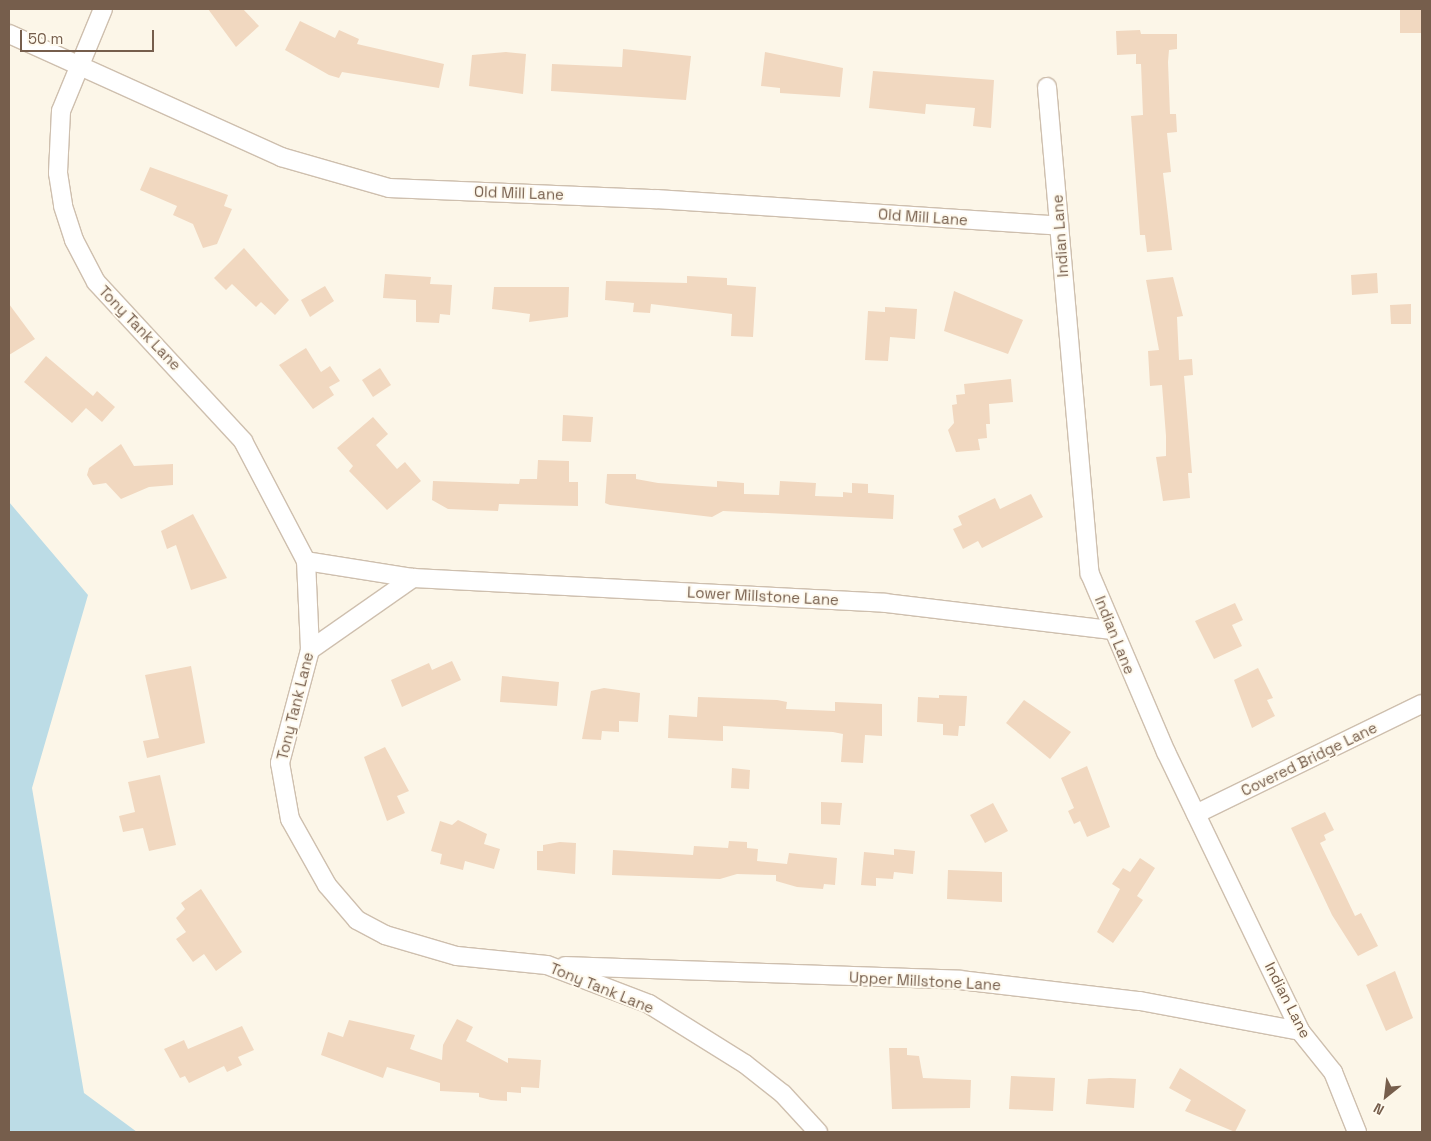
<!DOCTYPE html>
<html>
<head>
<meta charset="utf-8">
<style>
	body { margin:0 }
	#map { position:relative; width:1431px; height:1141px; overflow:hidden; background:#fcf6e8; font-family:"Space Grotesk",sans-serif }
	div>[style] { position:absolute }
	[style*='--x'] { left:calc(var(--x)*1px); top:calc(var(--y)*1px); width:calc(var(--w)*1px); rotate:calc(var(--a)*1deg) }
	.water>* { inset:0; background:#bcdce6 }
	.building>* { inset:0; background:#f1d8c0 }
	.roads { filter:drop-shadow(1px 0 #cebfae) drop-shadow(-1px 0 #cebfae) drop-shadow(0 1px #cebfae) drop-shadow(0 -1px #cebfae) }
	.minor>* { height:18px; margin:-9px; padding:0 9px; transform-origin:9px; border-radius:9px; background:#fff }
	span { translate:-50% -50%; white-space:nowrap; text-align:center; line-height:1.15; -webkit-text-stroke:4px #fffaee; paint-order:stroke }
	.street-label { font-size:15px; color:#765e4c }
	.frame { position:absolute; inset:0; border:10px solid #765e4c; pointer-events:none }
	.north { position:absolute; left:1361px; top:1071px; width:50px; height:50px; -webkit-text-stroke:4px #fffaee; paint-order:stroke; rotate:209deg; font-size:14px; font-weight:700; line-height:20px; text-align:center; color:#765e4c }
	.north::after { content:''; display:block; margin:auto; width:18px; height:22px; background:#765e4c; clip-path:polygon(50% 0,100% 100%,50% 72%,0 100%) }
	.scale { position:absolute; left:20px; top:30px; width:134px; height:22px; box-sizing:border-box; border:2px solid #765e4c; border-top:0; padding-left:6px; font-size:15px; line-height:18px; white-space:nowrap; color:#765e4c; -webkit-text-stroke:4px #fffaee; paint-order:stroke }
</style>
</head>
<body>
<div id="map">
	<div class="water">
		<i style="clip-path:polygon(9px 502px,88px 595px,32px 788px,84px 1093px,137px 1132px,9px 1132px)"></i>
	</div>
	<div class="building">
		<i style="clip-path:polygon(208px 9px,243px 9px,259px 26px,236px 47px)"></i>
		<i style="clip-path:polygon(1400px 9px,1422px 9px,1422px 33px,1400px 33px)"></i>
		<i style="clip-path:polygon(300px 21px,335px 38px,339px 30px,359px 39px,357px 44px,444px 64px,439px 88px,342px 72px,339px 78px,329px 75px,285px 50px)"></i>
		<i style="clip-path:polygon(1140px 30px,1141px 34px,1177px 34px,1177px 49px,1169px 50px,1168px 62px,1170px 114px,1176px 114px,1177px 132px,1167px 133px,1171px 172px,1163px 173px,1172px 250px,1147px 252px,1145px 235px,1140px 235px,1131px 116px,1143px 115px,1141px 64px,1136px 64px,1136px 54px,1117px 55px,1116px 31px)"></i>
		<i style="clip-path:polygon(623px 49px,691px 56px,686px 100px,551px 91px,552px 64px,622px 67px)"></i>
		<i style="clip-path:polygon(506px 52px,526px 54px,523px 94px,469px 86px,472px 55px)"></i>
		<i style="clip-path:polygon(765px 52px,843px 68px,840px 97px,780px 93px,780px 88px,761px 86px)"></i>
		<i style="clip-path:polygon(873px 71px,994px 80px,991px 128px,973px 126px,975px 108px,926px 104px,925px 114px,869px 108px)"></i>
		<i style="clip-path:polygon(150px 167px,228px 195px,224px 206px,232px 209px,217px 244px,203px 248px,193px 224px,173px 215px,177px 206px,140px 190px)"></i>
		<i style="clip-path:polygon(244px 248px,289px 300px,275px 315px,261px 302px,256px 307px,232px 284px,226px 290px,214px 278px)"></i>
		<i style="clip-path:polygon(1377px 273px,1378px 293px,1352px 295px,1351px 275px)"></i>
		<i style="clip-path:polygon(385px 274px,431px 277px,430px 284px,452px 285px,450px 315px,440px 314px,439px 323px,416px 322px,416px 300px,383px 298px)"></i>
		<i style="clip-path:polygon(687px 276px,727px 278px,727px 285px,756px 287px,753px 337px,731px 336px,732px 314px,651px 304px,650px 313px,633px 312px,634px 303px,605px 300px,606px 281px,687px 283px)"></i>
		<i style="clip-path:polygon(1173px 277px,1183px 316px,1177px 317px,1179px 360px,1192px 359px,1193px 375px,1184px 376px,1192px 473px,1188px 473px,1190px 498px,1163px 501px,1156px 457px,1166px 456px,1166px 436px,1162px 385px,1150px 386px,1148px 351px,1159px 350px,1146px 280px)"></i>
		<i style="clip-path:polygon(325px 286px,334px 301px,310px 317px,301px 300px)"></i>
		<i style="clip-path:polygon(494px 287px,569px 287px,568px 317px,529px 322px,530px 314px,492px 309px)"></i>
		<i style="clip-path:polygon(954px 291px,1023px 320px,1008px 354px,944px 331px)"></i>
		<i style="clip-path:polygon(9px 304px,35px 339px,9px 355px)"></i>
		<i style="clip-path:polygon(1411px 304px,1411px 324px,1391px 324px,1390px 305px)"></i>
		<i style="clip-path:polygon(885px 307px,917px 309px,915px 339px,890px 337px,888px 361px,865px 360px,868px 311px,885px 312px)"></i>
		<i style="clip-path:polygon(306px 348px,321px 372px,330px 366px,340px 381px,329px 387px,334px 395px,313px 409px,279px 365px)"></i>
		<i style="clip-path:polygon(46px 356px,93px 396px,97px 391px,115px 407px,102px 422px,86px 408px,72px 423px,24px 382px)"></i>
		<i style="clip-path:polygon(380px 368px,391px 385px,373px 397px,362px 380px)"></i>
		<i style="clip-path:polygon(1011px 379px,1013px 402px,989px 404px,990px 424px,986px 424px,987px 438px,978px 439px,980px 450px,956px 452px,948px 430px,954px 423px,952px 405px,957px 404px,956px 395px,965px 394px,964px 384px)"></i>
		<i style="clip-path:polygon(563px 415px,593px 417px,591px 442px,562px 441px)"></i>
		<i style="clip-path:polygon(373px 417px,388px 434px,376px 445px,397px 469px,405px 462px,421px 481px,387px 510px,349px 471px,353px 466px,337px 448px)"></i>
		<i style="clip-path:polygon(121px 444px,134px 466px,173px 464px,173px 485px,149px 487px,121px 499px,106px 483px,93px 485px,87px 475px,89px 468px)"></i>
		<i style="clip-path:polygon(538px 460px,569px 461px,569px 482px,578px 482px,578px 506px,499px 504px,498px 511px,448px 509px,432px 500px,433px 481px,519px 484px,520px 479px,537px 479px)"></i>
		<i style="clip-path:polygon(607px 474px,636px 474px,636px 479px,658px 483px,717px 487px,717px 481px,744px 483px,744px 494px,779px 495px,780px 481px,816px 483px,815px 496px,843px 497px,843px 492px,852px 493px,852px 483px,868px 484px,868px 493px,894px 495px,893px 519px,723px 511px,712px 517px,610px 505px,605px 503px)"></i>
		<i style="clip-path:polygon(1031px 494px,1043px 517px,982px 548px,978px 541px,963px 549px,953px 529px,962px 525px,958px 516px,995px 498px,1000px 509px)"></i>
		<i style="clip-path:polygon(193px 514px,227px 578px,191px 590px,176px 545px,167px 549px,161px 531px)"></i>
		<i style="clip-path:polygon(1235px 603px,1243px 620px,1232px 625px,1242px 646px,1214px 659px,1195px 621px)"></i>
		<i style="clip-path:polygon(452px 661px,461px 680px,402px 707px,391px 680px,429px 663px,432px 670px)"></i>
		<i style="clip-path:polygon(191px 666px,205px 743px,147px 758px,143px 741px,159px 738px,145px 675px)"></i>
		<i style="clip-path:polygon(1258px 668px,1273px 698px,1267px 700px,1275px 716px,1252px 728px,1234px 680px)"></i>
		<i style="clip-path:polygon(502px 676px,559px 682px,557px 706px,500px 702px)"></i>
		<i style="clip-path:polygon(604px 688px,640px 693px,638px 722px,619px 721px,619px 732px,602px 731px,601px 740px,582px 739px,591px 691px)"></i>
		<i style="clip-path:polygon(939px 695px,967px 696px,965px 726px,959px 726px,958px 736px,943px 735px,943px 724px,917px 722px,918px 697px,939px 698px)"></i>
		<i style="clip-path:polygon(698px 697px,777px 700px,787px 702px,786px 709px,835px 711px,835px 702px,882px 704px,882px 736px,865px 735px,863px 763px,841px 762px,843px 734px,833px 732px,723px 726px,723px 741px,668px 738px,669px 715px,697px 717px)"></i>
		<i style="clip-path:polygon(1024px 700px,1071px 732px,1050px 759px,1006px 723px)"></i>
		<i style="clip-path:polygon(385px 747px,409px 791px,397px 796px,405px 813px,387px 821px,364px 757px)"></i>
		<i style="clip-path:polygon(1087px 766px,1110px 827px,1087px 837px,1080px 821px,1074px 824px,1068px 811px,1074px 808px,1061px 778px)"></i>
		<i style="clip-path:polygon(732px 768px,750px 770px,749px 789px,731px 788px)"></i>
		<i style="clip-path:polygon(160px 775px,176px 845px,149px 851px,143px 828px,123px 832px,119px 816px,135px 812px,128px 782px)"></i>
		<i style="clip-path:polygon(821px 802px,842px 803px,840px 825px,821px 824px)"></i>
		<i style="clip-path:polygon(993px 803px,1008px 831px,985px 843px,970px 815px)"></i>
		<i style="clip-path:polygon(1325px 812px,1334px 830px,1324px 835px,1326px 840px,1320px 843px,1355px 916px,1361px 913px,1378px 946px,1358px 956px,1332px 915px,1291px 828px)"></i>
		<i style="clip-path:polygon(458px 820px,487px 834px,484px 844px,500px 849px,494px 869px,465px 861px,463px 870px,440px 864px,442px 854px,431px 851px,440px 821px,452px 825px)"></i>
		<i style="clip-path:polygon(729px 841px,747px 842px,747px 848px,758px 849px,757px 861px,787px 864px,789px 853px,837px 858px,835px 885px,824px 884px,823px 889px,797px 887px,776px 881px,776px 875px,737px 874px,720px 879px,612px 875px,613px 850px,693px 855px,694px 846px,728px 848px)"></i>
		<i style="clip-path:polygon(560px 842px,576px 843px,575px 874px,537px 870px,537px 851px,543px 851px,543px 845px)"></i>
		<i style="clip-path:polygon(894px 849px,915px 851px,913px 874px,894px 872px,893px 879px,876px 878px,876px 886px,861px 885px,864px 852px,894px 855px)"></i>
		<i style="clip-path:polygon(1140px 858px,1155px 868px,1137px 896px,1143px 900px,1113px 943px,1097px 932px,1120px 889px,1112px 884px,1123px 868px,1130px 872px)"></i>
		<i style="clip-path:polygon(948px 870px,1002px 872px,1002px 902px,947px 899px)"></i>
		<i style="clip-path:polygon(201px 889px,242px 952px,216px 971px,204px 954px,193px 962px,176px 939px,186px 932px,176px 918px,185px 909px,181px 903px)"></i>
		<i style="clip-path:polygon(1395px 971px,1413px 1018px,1386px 1031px,1366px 985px)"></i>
		<i style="clip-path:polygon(457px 1019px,473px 1027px,466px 1041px,508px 1063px,508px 1058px,541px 1060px,539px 1088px,521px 1087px,521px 1093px,507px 1092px,507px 1101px,491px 1100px,479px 1097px,479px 1093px,440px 1091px,440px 1083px,387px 1067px,383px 1078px,321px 1055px,328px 1032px,343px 1037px,349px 1020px,415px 1035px,410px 1049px,442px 1060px,443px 1045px)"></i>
		<i style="clip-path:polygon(242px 1026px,254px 1050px,238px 1057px,242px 1065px,227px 1072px,224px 1066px,189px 1083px,185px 1076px,180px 1078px,164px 1049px,184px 1040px,188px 1049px)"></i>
		<i style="clip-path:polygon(889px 1048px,907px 1048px,907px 1055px,919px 1056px,923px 1078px,971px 1080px,970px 1108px,892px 1109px)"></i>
		<i style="clip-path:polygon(1180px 1068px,1246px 1110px,1235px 1132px,1185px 1111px,1191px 1100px,1169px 1088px)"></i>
		<i style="clip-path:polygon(1011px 1076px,1055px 1078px,1053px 1111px,1009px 1109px)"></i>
		<i style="clip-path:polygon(1110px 1078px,1136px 1079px,1134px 1108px,1086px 1104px,1088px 1079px)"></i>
	</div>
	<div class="roads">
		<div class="minor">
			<i style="--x:103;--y:9;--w:110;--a:112.4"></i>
			<i style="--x:61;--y:111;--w:62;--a:92.8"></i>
			<i style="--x:58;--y:173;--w:33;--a:81"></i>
			<i style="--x:63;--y:206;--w:36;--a:72"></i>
			<i style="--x:74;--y:240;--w:47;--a:62.4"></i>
			<i style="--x:96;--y:282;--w:217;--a:47.2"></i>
			<i style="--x:243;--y:441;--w:136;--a:62.3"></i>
			<i style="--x:306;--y:561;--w:89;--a:87.4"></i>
			<i style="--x:310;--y:650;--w:117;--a:104.9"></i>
			<i style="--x:280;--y:763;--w:57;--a:79.9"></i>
			<i style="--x:290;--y:819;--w:76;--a:60.7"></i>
			<i style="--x:327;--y:885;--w:46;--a:49.4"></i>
			<i style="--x:357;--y:920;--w:32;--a:28"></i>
			<i style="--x:385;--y:935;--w:75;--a:16.3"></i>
			<i style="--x:457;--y:956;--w:90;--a:5.7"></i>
			<i style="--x:547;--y:965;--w:109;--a:20.9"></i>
			<i style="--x:649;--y:1004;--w:113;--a:32"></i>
			<i style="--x:745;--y:1064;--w:48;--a:38.3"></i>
			<i style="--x:783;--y:1094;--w:52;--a:47.4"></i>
			<i style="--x:9;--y:34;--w:299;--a:24.3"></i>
			<i style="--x:281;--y:157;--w:112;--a:16"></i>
			<i style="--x:389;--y:188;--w:268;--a:2.4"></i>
			<i style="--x:657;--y:199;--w:403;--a:3.8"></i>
			<i style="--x:1047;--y:87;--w:489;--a:85"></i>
			<i style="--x:1090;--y:574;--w:194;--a:66.9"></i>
			<i style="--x:1166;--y:752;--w:310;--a:64.3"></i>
			<i style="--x:1300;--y:1031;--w:53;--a:51.2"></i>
			<i style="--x:1333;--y:1072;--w:65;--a:68.2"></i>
			<i style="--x:306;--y:561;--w:108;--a:9"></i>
			<i style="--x:413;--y:578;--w:473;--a:3"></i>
			<i style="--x:885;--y:603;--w:228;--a:6.8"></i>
			<i style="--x:310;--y:650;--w:126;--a:-35"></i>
			<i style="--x:1196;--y:814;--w:251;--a:-26"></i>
			<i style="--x:565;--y:966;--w:395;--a:2"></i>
			<i style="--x:960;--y:980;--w:181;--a:6.7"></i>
			<i style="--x:1140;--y:1001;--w:163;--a:10.6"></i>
		</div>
	</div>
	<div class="street-label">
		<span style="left:519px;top:193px;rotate:2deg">Old Mill Lane</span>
		<span style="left:923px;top:217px;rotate:4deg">Old Mill Lane</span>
		<span style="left:1060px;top:236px;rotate:-94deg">Indian Lane</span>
		<span style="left:140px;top:328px;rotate:46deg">Tony Tank Lane</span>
		<span style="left:763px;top:596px;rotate:3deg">Lower Millstone Lane</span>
		<span style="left:1115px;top:635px;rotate:68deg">Indian Lane</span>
		<span style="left:295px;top:706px;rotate:-76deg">Tony Tank Lane</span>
		<span style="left:1309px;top:759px;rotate:-26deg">Covered Bridge Lane</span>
		<span style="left:925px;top:981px;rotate:3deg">Upper Millstone Lane</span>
		<span style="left:602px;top:988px;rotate:22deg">Tony Tank Lane</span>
		<span style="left:1288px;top:1000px;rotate:63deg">Indian Lane</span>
	</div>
	<div class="frame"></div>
	<div class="north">N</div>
	<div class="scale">50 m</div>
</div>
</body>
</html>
